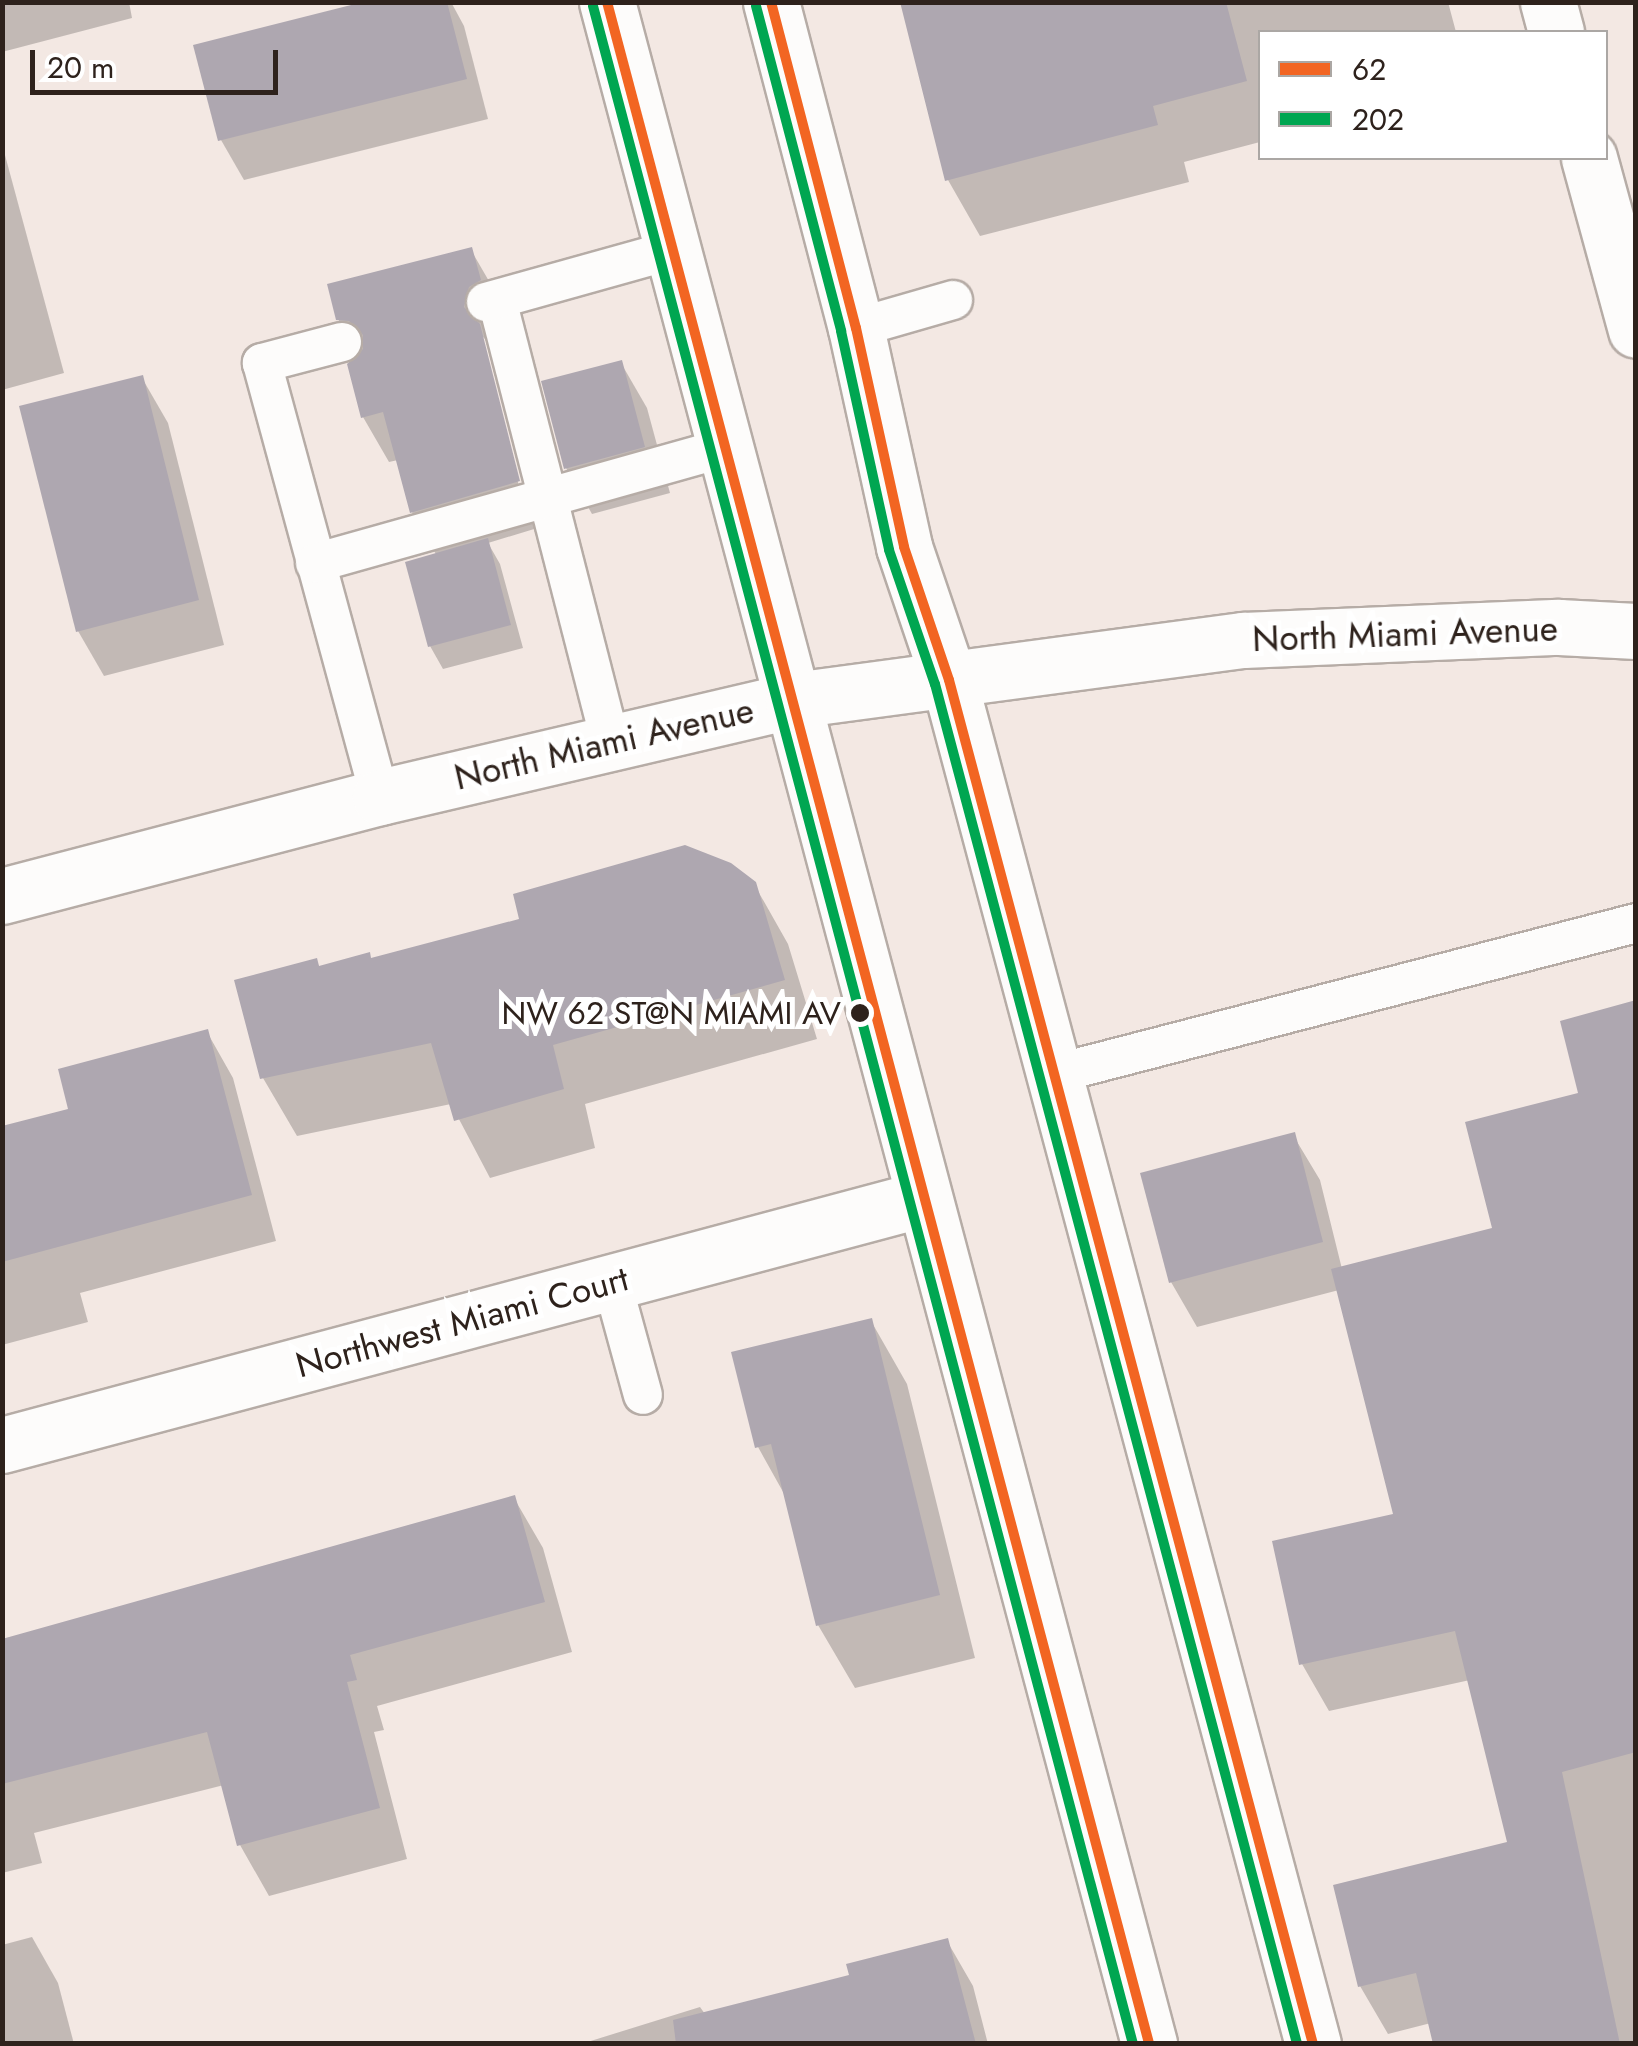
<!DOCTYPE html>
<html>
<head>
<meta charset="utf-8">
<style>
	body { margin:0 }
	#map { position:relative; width:1638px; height:2046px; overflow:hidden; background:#f3e8e3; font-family:Jost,sans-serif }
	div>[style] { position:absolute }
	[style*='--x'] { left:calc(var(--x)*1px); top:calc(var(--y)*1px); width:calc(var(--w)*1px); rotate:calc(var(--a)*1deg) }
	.shadow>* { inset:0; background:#0003 }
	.building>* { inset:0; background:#aea7b0 }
	.roads { filter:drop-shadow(2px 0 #b6aca6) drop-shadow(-2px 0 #b6aca6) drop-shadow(0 2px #b6aca6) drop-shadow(0 -2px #b6aca6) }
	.lane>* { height:38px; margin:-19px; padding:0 19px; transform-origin:19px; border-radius:19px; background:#fdfcfb }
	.street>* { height:55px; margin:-27.5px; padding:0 27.5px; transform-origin:27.5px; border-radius:27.5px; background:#fdfcfb }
	.secondary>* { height:55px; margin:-27.5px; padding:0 27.5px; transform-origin:27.5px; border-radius:27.5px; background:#fdfcfb }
	.bus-1>* { height:10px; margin:-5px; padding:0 5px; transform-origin:5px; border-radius:5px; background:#f26522 }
	.bus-2>* { height:10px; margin:-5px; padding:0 5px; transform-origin:5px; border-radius:5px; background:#00a651 }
	.dots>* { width:28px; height:28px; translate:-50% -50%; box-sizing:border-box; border:5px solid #fff; border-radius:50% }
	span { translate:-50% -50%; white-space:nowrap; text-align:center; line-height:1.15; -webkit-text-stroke:10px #fff; paint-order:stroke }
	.bus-label { font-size:32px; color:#2e221c }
	.right { translate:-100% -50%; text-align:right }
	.street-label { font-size:35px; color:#2e221c }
	.frame { position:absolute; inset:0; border:5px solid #2e221c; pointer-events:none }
	.legend { position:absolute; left:1258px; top:30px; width:350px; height:130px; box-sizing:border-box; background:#fff; border:2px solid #aba7a4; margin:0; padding:12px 18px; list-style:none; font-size:30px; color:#2e221c }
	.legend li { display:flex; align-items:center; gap:20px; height:50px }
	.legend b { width:50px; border:2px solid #aba7a4 }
	.scale { position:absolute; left:30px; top:50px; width:248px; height:45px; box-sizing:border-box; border:5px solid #2e221c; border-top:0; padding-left:12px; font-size:30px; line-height:35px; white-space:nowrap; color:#2e221c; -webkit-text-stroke:8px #fff; paint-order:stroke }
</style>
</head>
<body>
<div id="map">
	<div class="shadow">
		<i style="clip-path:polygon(2px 2px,129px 2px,132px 18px,2px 52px)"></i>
		<i style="clip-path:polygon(374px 2px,451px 2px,464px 26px,488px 119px,244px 180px,221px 140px)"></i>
		<i style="clip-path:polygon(902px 2px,1448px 2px,1456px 32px,1260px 32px,1260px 142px,1184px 162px,1189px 182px,980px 236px,948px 180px)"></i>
		<i style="clip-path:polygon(2px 144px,64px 373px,2px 390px)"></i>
		<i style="clip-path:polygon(evenodd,471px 250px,497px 295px,544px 526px,488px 543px,500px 564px,523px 648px,443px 669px,430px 646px,437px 556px,412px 512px,398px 460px,389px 462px,363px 417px,360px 356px,338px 319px,471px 250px,480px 334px,487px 341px,526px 492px,521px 494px,480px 334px)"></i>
		<i style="clip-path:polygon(621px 363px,647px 408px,670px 493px,592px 514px,566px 468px,544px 383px)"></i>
		<i style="clip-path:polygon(142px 378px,168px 423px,224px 645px,104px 676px,78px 631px)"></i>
		<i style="clip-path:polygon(754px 884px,788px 944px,817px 1039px,585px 1104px,595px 1148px,490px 1178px,451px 1104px,297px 1136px,263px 1078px,316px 961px,320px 968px,372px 961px)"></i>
		<i style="clip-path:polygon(1636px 1004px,1636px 2044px,1436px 2044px,1431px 2023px,1388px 2034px,1360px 1986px,1336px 1886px,1510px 1843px,1470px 1680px,1329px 1711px,1302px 1664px,1396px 1516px,1339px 1290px,1197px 1327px,1171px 1282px,1293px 1135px,1320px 1180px,1342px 1269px,1495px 1229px)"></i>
		<i style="clip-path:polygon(207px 1032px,233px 1078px,276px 1241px,80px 1293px,88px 1322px,2px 1345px,2px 1128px,72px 1111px)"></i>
		<i style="clip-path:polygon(871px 1321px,907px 1384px,975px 1658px,855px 1688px,818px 1625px,787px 1499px,758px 1447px,734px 1354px)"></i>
		<i style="clip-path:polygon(514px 1498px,543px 1548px,572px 1652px,377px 1706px,384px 1730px,374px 1732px,407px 1859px,269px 1896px,240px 1845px,224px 1785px,34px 1833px,42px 1863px,2px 1873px,2px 1640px)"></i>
		<i style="clip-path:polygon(32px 1937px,58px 1983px,74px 2044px,2px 2044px,2px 1945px)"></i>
		<i style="clip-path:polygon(947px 1941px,973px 1986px,988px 2044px,581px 2044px,700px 2007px,705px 2014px,852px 1977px)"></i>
	</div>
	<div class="building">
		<i style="clip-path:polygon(363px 2px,447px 2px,467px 79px,218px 141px,193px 45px)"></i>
		<i style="clip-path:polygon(900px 2px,1226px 2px,1247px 81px,1153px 106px,1158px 125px,945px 181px)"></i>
		<i style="clip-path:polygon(472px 247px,481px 280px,469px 287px,464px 307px,480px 324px,520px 481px,410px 513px,383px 412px,361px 418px,347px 364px,363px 349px,363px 335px,349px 321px,336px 320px,327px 284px)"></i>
		<i style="clip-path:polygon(622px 360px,645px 447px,564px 469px,541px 381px)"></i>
		<i style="clip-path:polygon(143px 375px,199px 600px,76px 632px,19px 406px)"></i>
		<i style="clip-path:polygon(488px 538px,511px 625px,428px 647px,405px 562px)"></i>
		<i style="clip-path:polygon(685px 845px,731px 863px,756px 882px,785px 980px,553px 1045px,564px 1089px,454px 1121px,431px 1043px,260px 1079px,234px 980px,317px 958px,319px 966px,370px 952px,371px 958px,519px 919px,513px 894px)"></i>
		<i style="clip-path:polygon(1636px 1000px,1636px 1752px,1562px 1772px,1620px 2044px,1433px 2044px,1416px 1973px,1358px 1987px,1333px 1885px,1507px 1842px,1455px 1631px,1299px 1665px,1272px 1541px,1393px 1514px,1331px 1269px,1492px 1228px,1465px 1122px,1578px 1093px,1560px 1021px)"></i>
		<i style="clip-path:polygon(208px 1029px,252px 1195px,2px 1262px,2px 1126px,68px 1109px,58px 1069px)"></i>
		<i style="clip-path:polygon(1295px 1132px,1323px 1242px,1169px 1283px,1140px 1173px)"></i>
		<i style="clip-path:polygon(872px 1318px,940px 1595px,816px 1626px,771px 1444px,755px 1448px,731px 1352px)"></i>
		<i style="clip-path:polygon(515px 1495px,545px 1602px,350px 1655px,357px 1680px,347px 1682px,380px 1808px,237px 1846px,207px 1732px,2px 1784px,2px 1639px)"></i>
		<i style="clip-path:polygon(948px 1938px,976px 2044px,676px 2044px,673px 2020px,849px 1975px,846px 1964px)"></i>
	</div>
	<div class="roads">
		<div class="lane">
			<i style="--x:497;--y:300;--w:454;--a:75.6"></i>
			<i style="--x:486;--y:302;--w:193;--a:-15.6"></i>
			<i style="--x:856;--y:328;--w:101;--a:-16.1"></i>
			<i style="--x:342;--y:342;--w:83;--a:165.3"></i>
			<i style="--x:262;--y:363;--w:450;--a:74.8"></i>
			<i style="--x:315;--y:563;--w:426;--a:-15.7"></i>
			<i style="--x:1054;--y:1074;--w:601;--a:-14.54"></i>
			<i style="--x:612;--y:1282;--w:117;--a:74.7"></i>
		</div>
		<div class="street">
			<i style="--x:1548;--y:2;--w:31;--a:75"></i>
			<i style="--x:1589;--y:158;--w:178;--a:74.7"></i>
			<i style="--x:2;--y:1445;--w:952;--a:-14.97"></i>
		</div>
		<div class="secondary">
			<i style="--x:607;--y:2;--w:2113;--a:75.13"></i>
			<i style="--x:771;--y:2;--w:337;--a:75.4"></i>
			<i style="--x:856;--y:328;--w:224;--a:77.6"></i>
			<i style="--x:904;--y:547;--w:140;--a:71.3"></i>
			<i style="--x:949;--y:680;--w:1412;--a:75.06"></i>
			<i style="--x:2;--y:896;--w:391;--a:-14.7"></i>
			<i style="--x:380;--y:797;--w:424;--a:-13.2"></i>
			<i style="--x:793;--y:700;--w:454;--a:-7.6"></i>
			<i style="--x:1243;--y:640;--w:316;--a:-2.4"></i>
			<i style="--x:1559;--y:627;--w:77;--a:3"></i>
		</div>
	</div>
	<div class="bus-1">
		<i style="--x:607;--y:2;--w:2113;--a:75.13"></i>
		<i style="--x:771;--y:2;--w:337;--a:75.4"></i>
		<i style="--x:856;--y:328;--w:224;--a:77.6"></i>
		<i style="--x:904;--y:547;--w:140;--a:71.3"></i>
		<i style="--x:949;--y:680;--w:1412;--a:75.06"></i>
	</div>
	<div class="bus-2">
		<i style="--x:593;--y:6;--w:2108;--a:75.16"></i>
		<i style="--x:756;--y:6;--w:336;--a:75.3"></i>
		<i style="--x:841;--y:331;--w:224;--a:77.6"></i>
		<i style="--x:889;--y:550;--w:142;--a:71.1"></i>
		<i style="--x:935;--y:684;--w:1407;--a:75.09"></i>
	</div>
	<div class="dots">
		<i style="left:860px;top:1013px;background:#2e221c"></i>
	</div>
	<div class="bus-label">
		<span class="right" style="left:841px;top:1013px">NW 62 ST@N MIAMI AV</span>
	</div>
	<div class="street-label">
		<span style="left:1405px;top:634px;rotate:-2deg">North Miami Avenue</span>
		<span style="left:604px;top:744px;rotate:-13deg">North Miami Avenue</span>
		<span style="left:462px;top:1322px;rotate:-15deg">Northwest Miami Court</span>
	</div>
	<div class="frame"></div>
	<ul class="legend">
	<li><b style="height:12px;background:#f26522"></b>62</li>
	<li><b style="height:12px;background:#00a651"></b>202</li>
	</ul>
	<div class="scale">20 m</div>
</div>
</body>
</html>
